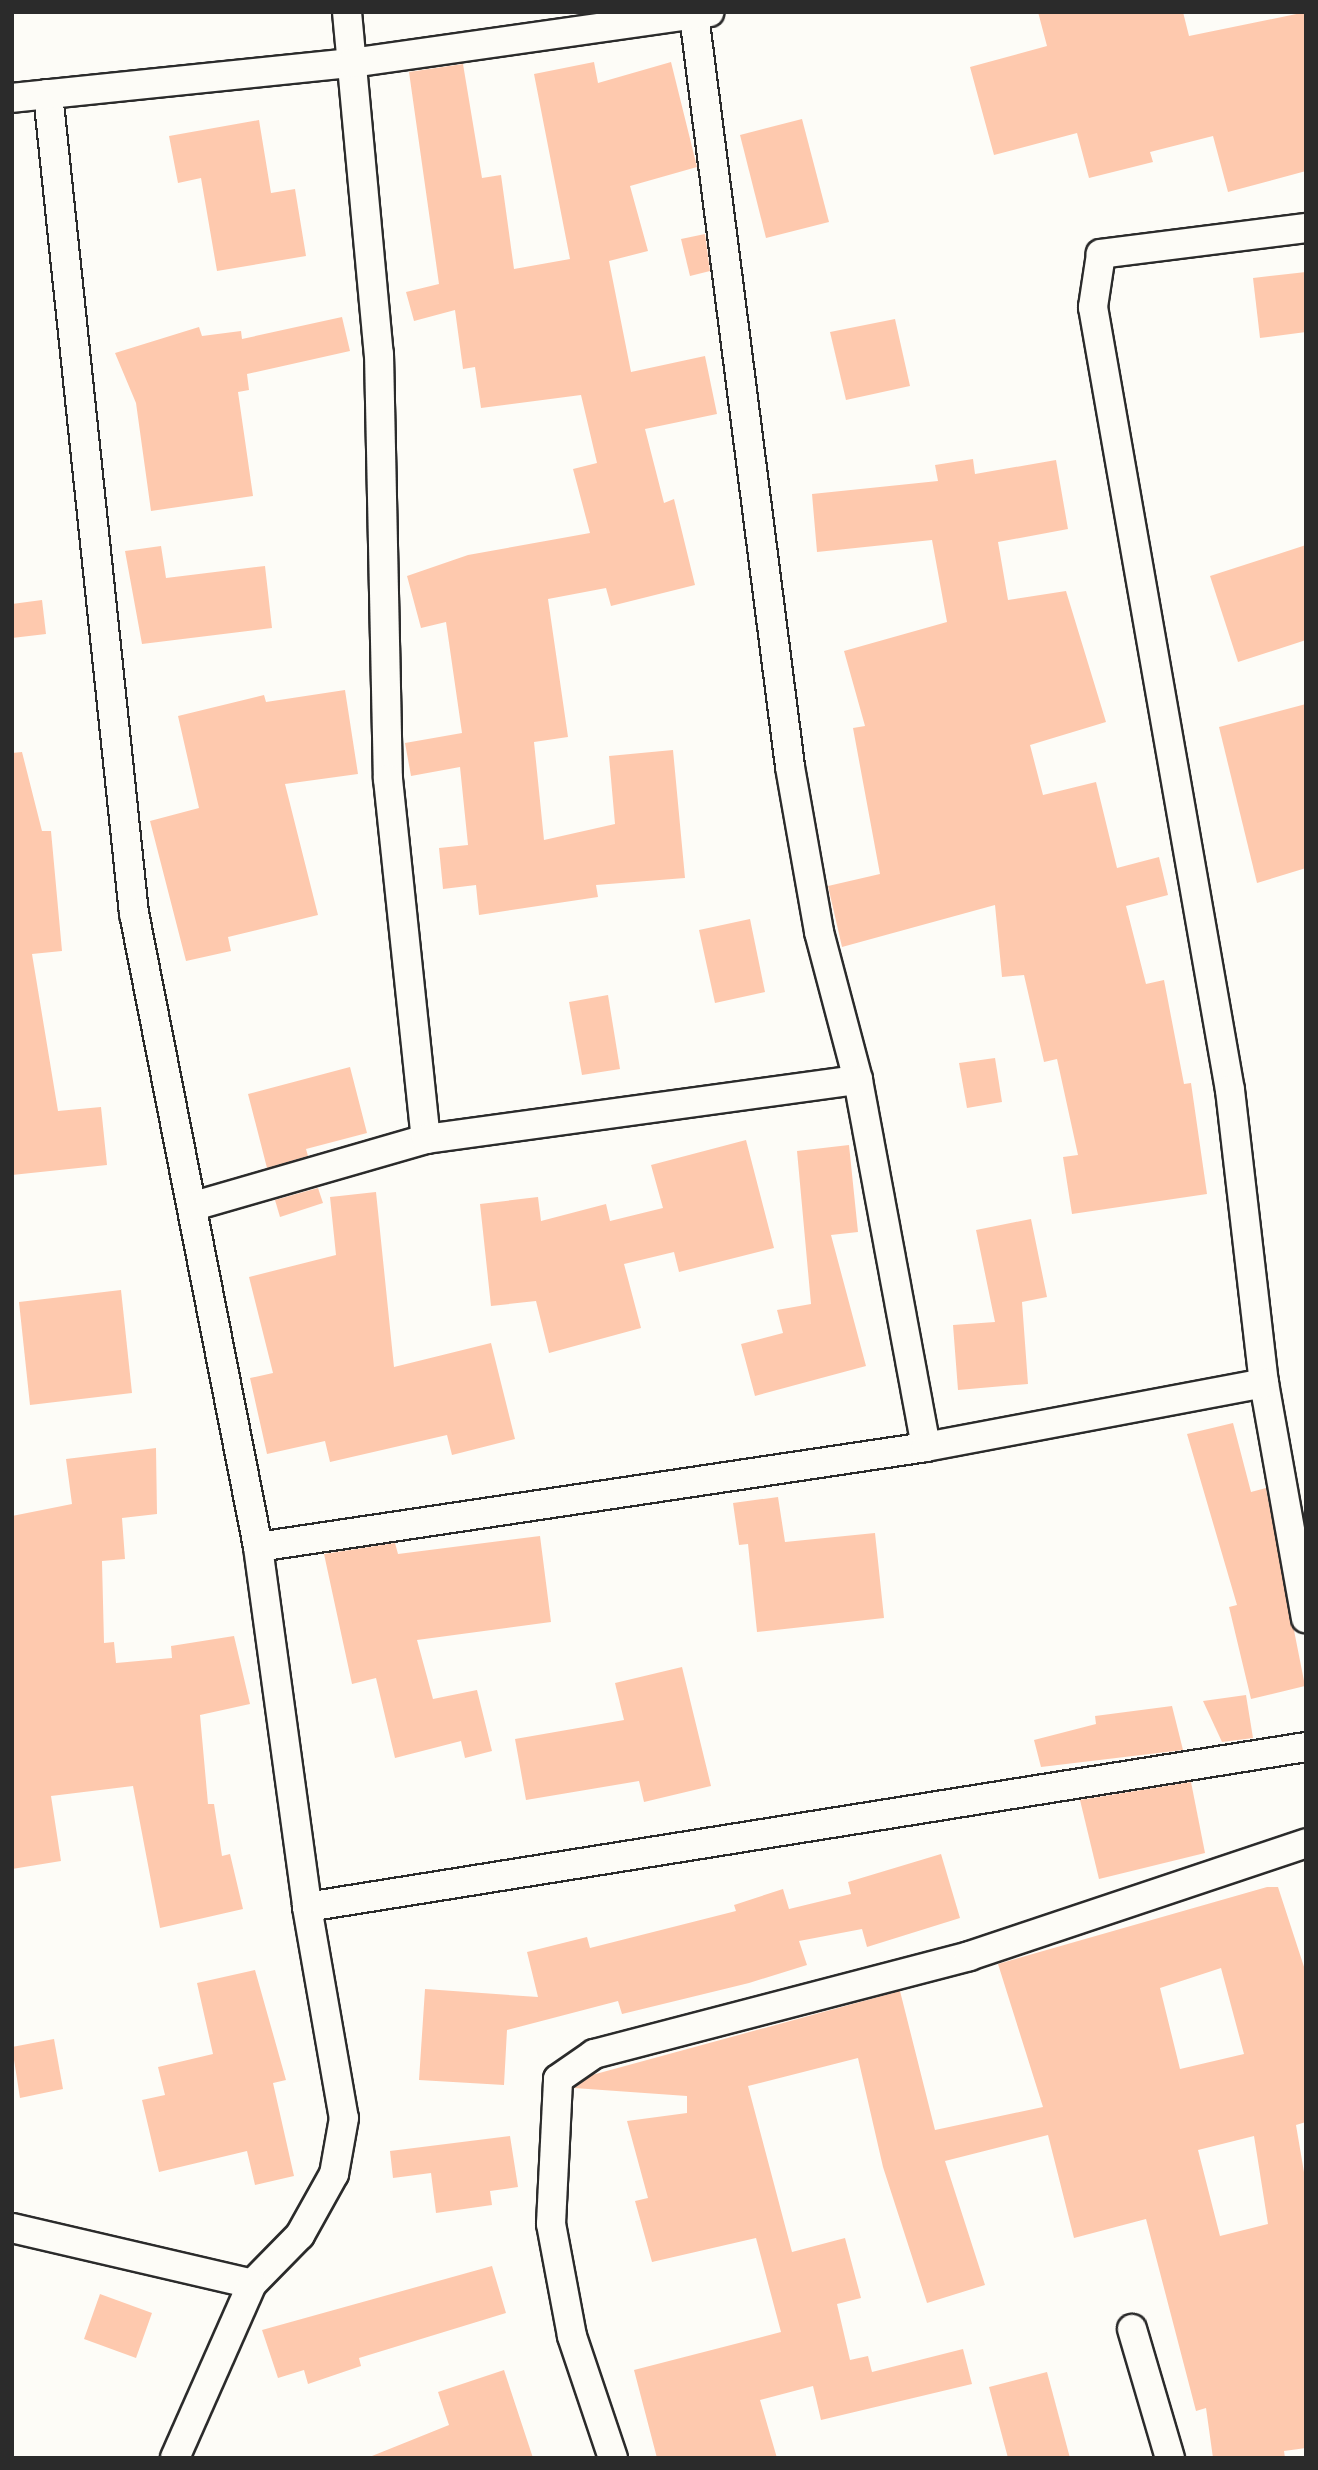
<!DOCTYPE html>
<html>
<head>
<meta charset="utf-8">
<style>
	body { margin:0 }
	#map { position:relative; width:1318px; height:2470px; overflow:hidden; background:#fdfcf7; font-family:Sriracha,sans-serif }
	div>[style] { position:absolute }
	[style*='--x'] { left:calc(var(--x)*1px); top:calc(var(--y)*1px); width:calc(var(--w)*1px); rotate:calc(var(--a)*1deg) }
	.building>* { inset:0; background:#fec9ae }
	.roads { filter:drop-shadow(2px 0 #2b2b2b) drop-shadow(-2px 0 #2b2b2b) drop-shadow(0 2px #2b2b2b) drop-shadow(0 -2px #2b2b2b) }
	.minor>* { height:28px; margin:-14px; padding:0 14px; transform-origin:14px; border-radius:14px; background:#fdfcf7 }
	span { translate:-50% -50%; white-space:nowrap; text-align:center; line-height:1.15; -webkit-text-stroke:5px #fdfcf7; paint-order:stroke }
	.frame { position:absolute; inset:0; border:14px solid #2b2b2b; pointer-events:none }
</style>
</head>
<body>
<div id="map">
	<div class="building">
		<i style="clip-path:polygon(1038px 12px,1183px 12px,1189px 36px,1306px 12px,1306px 171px,1228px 192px,1213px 136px,1150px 152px,1153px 162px,1089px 178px,1077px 133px,994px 155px,970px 67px,1047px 46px)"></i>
		<i style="clip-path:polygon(594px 62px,598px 83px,671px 62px,697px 167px,630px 186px,648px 251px,609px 261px,631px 372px,705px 356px,717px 414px,645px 429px,664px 503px,674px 499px,695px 585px,611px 606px,606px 588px,548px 599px,568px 737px,534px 742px,544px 840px,615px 824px,609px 756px,673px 750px,685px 878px,596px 885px,598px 897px,479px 915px,476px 885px,443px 889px,439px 848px,468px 845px,460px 767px,411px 776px,405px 743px,462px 733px,446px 622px,421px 628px,407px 576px,468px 555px,590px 533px,573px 469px,597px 463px,581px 395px,481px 408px,475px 367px,463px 369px,455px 310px,414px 321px,406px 292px,439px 284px,409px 72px,463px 64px,482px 178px,501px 175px,514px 269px,570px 259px,534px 74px)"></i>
		<i style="clip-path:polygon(802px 119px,829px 222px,766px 238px,740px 135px)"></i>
		<i style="clip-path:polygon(259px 120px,271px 193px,295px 189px,306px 256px,217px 271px,201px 178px,178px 183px,169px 136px)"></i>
		<i style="clip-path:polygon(705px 234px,710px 271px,690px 276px,681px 239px)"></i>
		<i style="clip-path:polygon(1306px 272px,1306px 332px,1260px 338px,1253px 278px)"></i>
		<i style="clip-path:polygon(342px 317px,350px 351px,247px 374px,249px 390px,238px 392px,253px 496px,151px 511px,136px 403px,115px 353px,199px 327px,202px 336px,241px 331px,242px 339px)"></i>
		<i style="clip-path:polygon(895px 319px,910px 386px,846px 400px,830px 332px)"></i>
		<i style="clip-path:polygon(973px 459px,975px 474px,1056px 460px,1068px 529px,998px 542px,1008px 600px,1066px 591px,1106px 722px,1030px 745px,1043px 795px,1096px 782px,1117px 868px,1159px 857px,1168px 895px,1126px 906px,1146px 984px,1164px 980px,1184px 1084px,1191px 1083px,1207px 1194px,1072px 1214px,1063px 1157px,1078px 1155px,1057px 1059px,1044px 1062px,1024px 975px,1002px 977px,995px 905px,842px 947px,828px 886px,880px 874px,853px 728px,865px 726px,844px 651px,947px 622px,932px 540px,817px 552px,812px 494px,938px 481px,935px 465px)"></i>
		<i style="clip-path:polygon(1306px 545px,1306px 640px,1238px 662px,1210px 576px)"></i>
		<i style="clip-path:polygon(161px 546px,166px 578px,265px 566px,272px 628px,142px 644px,125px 551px)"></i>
		<i style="clip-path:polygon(42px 600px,46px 634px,12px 638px,12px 604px)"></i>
		<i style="clip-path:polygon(345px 690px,358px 774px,285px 784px,318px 915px,228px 937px,231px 951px,186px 961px,150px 821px,199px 808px,178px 716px,264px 695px,266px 702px)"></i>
		<i style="clip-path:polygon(1306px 704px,1306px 868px,1257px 883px,1219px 727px)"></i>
		<i style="clip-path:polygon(22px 752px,42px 831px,51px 831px,62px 951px,32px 954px,58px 1111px,101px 1107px,107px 1165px,12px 1175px,12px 753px)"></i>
		<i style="clip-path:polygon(750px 919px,765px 992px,715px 1003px,699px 930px)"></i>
		<i style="clip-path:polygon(608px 995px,620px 1069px,582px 1075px,569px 1002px)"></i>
		<i style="clip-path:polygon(995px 1058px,1002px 1102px,967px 1108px,959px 1063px)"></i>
		<i style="clip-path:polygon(350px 1067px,367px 1133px,306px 1149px,308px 1156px,267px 1168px,248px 1094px)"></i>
		<i style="clip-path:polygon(746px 1140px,774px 1248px,679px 1272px,674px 1252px,624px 1264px,641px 1328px,549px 1353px,536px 1301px,491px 1306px,480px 1204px,538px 1197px,541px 1221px,606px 1204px,610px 1221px,663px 1208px,651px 1165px)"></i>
		<i style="clip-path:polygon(849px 1145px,858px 1232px,831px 1235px,866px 1366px,755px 1396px,741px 1344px,783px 1333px,777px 1310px,811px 1304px,797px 1151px)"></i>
		<i style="clip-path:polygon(318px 1188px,323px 1203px,280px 1217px,275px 1200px)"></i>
		<i style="clip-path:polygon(376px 1192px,394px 1367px,491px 1343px,515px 1439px,452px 1455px,447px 1435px,330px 1462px,325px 1441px,267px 1454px,250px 1378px,273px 1373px,249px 1277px,336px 1255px,330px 1197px)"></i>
		<i style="clip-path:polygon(1031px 1219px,1047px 1297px,1022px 1302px,1028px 1384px,958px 1390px,953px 1325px,995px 1322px,976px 1230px)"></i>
		<i style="clip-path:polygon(121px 1290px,132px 1393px,30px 1405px,19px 1302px)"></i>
		<i style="clip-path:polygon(1233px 1423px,1251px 1492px,1266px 1488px,1305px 1686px,1251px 1699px,1229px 1607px,1237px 1605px,1187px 1434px)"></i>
		<i style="clip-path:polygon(156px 1448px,157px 1514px,122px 1518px,125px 1559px,102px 1561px,104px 1643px,114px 1642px,116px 1663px,172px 1658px,171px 1646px,234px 1636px,250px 1704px,200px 1715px,208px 1804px,214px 1804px,222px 1856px,230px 1854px,243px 1909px,160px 1928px,133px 1786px,51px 1796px,61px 1861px,12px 1869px,12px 1516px,72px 1504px,66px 1459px)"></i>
		<i style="clip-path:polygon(778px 1497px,785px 1542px,875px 1533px,884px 1618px,757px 1632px,748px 1544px,739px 1545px,733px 1503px)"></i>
		<i style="clip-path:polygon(540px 1536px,551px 1622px,417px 1640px,433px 1699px,477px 1690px,492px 1751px,465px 1758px,461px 1741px,395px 1758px,376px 1678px,352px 1684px,324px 1554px,395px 1543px,398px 1554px)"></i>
		<i style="clip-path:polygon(682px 1667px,711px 1786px,644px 1802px,639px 1781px,526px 1800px,515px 1739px,624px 1720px,615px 1683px)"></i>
		<i style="clip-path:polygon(1246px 1695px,1253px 1738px,1222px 1742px,1203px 1701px)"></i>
		<i style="clip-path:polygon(1172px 1706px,1183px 1750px,1041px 1767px,1034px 1740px,1096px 1724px,1095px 1716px)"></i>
		<i style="clip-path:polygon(1191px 1782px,1205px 1853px,1099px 1879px,1080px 1800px)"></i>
		<i style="clip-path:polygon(941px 1854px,960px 1918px,867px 1947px,862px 1929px,799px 1941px,807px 1965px,749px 1983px,622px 2014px,618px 2001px,507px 2030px,504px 2085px,419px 2080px,425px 1989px,538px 1997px,527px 1952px,587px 1937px,590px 1948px,736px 1911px,734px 1905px,783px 1889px,789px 1909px,851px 1894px,848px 1882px)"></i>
		<i style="clip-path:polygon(evenodd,1267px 1887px,1278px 1887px,1306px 1973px,1306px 2122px,1296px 2125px,1306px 2184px,1306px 2448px,1284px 2451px,1285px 2458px,1213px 2458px,1206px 2408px,1196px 2411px,1146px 2219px,1074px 2238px,1048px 2135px,945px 2161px,985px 2285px,927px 2303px,883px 2167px,858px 2058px,748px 2086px,792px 2252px,845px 2238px,861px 2298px,837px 2304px,850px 2360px,868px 2356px,872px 2372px,963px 2349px,972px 2384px,821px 2420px,813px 2386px,760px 2400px,777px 2458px,657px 2458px,634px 2370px,781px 2332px,756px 2238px,652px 2262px,635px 2201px,648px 2198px,627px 2121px,687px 2113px,687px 2096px,574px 2088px,592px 2075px,900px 1991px,935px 2130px,1043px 2107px,998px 1964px,1267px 1887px,1221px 1968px,1244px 2054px,1180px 2069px,1160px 1988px,1221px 1968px,1267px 1887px,1254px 2136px,1268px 2224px,1220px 2236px,1198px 2150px,1254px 2136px)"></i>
		<i style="clip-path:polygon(255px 1970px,286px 2080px,273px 2083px,294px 2176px,255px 2185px,247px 2151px,159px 2172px,142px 2100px,165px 2095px,158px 2067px,213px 2054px,197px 1983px)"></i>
		<i style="clip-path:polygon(54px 2039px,63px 2089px,20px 2098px,12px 2047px)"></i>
		<i style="clip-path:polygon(510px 2136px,518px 2187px,490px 2191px,492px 2205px,436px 2213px,431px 2173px,393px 2178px,390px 2151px)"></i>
		<i style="clip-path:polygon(492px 2266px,506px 2313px,359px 2358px,361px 2366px,308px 2384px,304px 2370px,278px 2378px,262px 2330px)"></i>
		<i style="clip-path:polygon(100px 2294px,152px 2313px,136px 2358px,84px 2339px)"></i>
		<i style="clip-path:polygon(504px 2370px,533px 2458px,367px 2458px,449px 2425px,438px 2392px)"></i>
		<i style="clip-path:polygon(1047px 2372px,1070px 2458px,1008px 2458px,989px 2387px)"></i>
	</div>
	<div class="roads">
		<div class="minor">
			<i style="--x:347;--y:12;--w:343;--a:84.7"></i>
			<i style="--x:379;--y:354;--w:425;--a:88.8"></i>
			<i style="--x:388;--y:779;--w:362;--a:84"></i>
			<i style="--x:694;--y:15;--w:758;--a:82.72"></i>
			<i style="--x:790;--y:767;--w:168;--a:80"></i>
			<i style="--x:819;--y:932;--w:153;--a:75.2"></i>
			<i style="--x:858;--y:1080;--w:373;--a:79.5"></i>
			<i style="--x:48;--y:94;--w:824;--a:84.01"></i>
			<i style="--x:134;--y:913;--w:646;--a:78.93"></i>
			<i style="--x:258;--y:1547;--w:363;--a:82.2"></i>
			<i style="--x:307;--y:1907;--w:214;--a:80.1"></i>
			<i style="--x:344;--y:2118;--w:57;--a:100.1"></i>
			<i style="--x:334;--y:2174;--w:70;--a:119.1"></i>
			<i style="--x:300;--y:2235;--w:69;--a:134.4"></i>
			<i style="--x:12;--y:98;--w:342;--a:-5.9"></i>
			<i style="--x:352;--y:63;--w:361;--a:-8.1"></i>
			<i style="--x:1306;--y:228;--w:207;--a:172.8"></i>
			<i style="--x:1101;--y:254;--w:54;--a:98.6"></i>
			<i style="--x:1093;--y:307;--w:795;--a:80.08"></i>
			<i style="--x:1230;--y:1090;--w:295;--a:83.4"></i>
			<i style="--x:1264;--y:1383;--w:239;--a:79.9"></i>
			<i style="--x:194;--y:1206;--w:241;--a:-16.1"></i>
			<i style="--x:426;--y:1139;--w:436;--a:-7.8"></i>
			<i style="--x:258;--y:1547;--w:675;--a:-8.51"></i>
			<i style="--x:926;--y:1447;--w:344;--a:-10.7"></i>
			<i style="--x:307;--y:1907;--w:1012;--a:-9.1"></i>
			<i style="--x:12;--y:2228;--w:246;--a:13.1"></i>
			<i style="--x:252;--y:2284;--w:190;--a:113.9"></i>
			<i style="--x:1132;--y:2329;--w:134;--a:73.6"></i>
			<i style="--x:613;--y:2458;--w:129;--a:-108.6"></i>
			<i style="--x:572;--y:2336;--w:114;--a:-100.6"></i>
			<i style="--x:551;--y:2224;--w:145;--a:-87.2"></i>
			<i style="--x:558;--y:2079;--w:44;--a:-34.8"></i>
			<i style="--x:594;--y:2054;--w:388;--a:-14.6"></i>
			<i style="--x:969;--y:1956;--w:355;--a:-18.5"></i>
		</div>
	</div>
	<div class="frame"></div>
</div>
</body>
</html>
